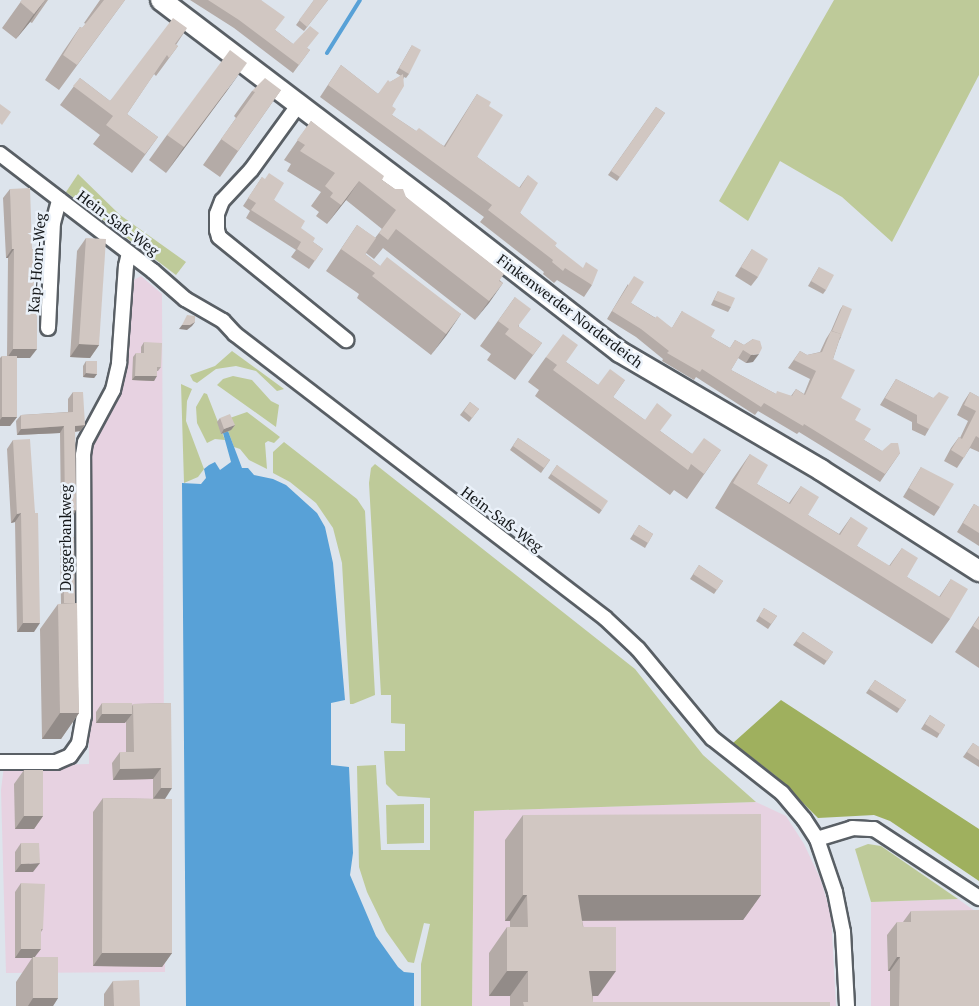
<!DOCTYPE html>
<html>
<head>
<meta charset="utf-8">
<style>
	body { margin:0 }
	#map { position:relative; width:979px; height:1006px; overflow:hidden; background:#dde4ec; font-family:"PT Serif",serif }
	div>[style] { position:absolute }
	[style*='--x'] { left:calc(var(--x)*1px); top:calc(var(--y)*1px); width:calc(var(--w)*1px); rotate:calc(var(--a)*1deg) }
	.commercial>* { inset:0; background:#e7d2e1 }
	.green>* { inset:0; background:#beca99 }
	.forest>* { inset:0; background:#9fb05e }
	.water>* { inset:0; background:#58a1d7 }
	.stream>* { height:4px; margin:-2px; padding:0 2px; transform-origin:2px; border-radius:2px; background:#58a1d7 }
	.roads { filter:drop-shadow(2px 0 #595f65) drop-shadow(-2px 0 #595f65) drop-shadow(0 2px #595f65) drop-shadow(0 -2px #595f65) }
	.street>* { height:14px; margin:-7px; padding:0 7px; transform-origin:7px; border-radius:7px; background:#fff }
	.secondary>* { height:20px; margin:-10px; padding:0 10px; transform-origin:10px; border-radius:10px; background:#fff }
	.wall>* { inset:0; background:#b4aba7 }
	.shaded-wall>* { inset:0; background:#928b88 }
	.building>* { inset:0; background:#d1c7c2 }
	span { translate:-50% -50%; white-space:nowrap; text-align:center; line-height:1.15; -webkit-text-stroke:5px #eaf1f9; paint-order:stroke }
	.street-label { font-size:15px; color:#131618 }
</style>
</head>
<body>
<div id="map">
	<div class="commercial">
		<i style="clip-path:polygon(141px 276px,162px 294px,165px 972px,6px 973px,1px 790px,4px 766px,89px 764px,88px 469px,91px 443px,119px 394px,124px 364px,132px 281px)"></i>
		<i style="clip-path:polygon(756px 802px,786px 816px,804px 844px,820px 878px,831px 914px,836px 1006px,472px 1006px,474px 811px)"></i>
		<i style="clip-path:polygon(958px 899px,979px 914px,979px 1006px,871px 1006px,871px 902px)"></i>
	</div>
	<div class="green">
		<i style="clip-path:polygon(834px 0,979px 0,979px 75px,892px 242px,842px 197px,780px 161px,748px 221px,719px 201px)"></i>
		<i style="clip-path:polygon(78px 174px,120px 215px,186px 262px,176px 275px,66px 192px)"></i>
		<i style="clip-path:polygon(232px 351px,284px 389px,277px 391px,256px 371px,236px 366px,216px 369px,197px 383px,193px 381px,190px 375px,215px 366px)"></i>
		<i style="clip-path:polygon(233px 376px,252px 380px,271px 401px,279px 405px,276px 427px,217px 385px,223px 379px)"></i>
		<i style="clip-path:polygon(181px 384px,192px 389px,187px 401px,186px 421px,204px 469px,198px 477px,184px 483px)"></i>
		<i style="clip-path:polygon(204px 393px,207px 394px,225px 440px,215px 439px,207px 443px,197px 423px,196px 407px)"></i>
		<i style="clip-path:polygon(247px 412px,280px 437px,274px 443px,268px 441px,265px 443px,267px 469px,249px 460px,240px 449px,234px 447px,228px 431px,227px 419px)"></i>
		<i style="clip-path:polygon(284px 442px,357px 499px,365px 511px,375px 695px,353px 704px,350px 704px,342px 563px,333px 528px,316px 503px,290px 482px,273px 473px,273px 452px)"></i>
		<i style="clip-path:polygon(375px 464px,635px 669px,703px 755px,756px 802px,474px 811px,472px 1006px,421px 1006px,421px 964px,430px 924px,424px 923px,414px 963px,408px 962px,386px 931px,367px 892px,359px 867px,357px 766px,376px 765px,381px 850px,430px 850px,430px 798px,398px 796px,386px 784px,384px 751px,405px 751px,405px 724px,391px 723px,391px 695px,381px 695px,369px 483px,371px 468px)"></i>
		<i style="clip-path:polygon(424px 804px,424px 843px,387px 844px,386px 805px)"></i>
		<i style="clip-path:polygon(868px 844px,881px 846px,958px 899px,871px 902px,855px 849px)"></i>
	</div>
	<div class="forest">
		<i style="clip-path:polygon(781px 700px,979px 829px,979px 881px,890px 821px,874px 815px,818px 818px,776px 776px,733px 743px)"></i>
	</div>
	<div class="water">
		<i style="clip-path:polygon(228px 431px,242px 468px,248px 468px,254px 475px,273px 479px,286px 485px,317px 513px,325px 527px,333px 563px,345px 700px,331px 703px,331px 765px,349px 767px,353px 853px,350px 875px,376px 936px,398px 967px,404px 972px,414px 973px,414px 1006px,186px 1006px,182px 483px,201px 484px,206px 478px,204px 469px,209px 465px,215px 462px,220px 470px,231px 462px,223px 433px)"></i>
	</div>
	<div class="stream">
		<i style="--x:327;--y:53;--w:62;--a:-58.1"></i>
	</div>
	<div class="roads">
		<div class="street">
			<i style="--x:299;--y:104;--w:82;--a:126"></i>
			<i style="--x:251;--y:170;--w:42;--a:133.1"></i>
			<i style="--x:222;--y:201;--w:14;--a:111"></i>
			<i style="--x:217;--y:214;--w:16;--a:90"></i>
			<i style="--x:217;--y:230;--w:7;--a:74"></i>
			<i style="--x:219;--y:237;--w:164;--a:39"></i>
			<i style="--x:0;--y:154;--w:193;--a:37.4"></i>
			<i style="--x:153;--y:271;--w:43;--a:41.2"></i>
			<i style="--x:185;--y:299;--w:44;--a:30.1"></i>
			<i style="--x:223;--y:321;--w:18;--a:47"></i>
			<i style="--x:235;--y:334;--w:466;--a:37.5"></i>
			<i style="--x:605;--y:618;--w:45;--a:43.2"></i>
			<i style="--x:638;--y:649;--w:116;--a:50.3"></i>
			<i style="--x:712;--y:738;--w:89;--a:38.2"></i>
			<i style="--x:782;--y:793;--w:34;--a:50"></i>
			<i style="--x:804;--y:819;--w:24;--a:57"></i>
			<i style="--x:817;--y:839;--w:56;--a:71.2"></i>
			<i style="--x:835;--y:892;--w:41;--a:78.7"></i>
			<i style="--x:843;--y:932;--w:74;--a:86.9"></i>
			<i style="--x:48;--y:328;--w:105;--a:-87.3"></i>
			<i style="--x:53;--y:223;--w:24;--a:-75"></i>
			<i style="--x:0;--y:762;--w:56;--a:0"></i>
			<i style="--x:56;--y:762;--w:15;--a:-23"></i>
			<i style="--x:70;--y:756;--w:16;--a:-55"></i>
			<i style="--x:79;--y:743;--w:27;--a:-80"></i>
			<i style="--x:84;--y:716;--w:261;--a:-90.2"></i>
			<i style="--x:83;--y:455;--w:13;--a:-81"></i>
			<i style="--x:85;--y:442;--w:59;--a:-61.7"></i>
			<i style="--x:113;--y:390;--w:28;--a:-77"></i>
			<i style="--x:119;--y:363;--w:97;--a:-85.9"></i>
			<i style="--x:126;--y:266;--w:13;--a:-77"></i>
			<i style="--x:817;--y:839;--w:37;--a:-17"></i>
			<i style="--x:852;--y:828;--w:22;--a:3"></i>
			<i style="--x:874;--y:829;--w:126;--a:33.3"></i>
		</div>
		<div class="secondary">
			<i style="--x:161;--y:0;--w:350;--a:37.2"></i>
			<i style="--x:440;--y:212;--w:228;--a:37.9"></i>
			<i style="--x:620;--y:352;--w:233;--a:30.4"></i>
			<i style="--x:821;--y:470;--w:188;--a:32.6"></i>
		</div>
	</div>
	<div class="wall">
		<i style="clip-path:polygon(22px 0,48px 0,32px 23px,30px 22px,16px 39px,2px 28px)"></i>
		<i style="clip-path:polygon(100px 0,125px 0,59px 90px,45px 80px,63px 52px,80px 27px,82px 28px,86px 24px,84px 23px)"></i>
		<i style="clip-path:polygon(190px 0,261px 0,275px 30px,293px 44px,307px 48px,310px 50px,293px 73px,234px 28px)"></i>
		<i style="clip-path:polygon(314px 0,328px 0,304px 31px,296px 25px)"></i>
		<i style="clip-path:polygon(187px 28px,176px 45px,178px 46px,156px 76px,154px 74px,127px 114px,158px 137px,132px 173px,93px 144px,100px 135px,60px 105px,80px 78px,110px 101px)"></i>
		<i style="clip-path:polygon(412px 45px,409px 74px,406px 78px,404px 77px,392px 106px,392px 115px,416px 131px,444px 146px,477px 94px,489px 106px,477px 157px,519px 188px,528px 175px,520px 213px,555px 246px,592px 285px,584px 297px,557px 280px,554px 283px,543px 274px,544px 272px,480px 222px,484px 217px,320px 97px,341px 65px,378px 94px,390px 82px,401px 76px,396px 73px)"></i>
		<i style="clip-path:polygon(229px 88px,166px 173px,149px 160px,167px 135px)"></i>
		<i style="clip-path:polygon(281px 90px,220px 177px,203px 165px,236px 118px,234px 116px,252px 91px)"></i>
		<i style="clip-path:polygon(656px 107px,665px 113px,617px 181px,608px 175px)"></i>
		<i style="clip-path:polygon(311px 121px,382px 180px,406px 197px,503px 283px,475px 320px,383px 248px,374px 259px,366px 253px,365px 254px,380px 266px,461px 314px,431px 355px,357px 298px,359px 294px,326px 271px,357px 225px,375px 238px,382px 229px,346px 200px,327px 224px,316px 216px,319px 212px,311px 206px,321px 192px,287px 171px,291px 164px,284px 160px)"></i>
		<i style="clip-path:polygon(262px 177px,274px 200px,313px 242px,323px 249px,309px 269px,291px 257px,296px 250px,246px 218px,250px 211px,243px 206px)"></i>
		<i style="clip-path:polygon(10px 189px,30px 358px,17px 358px,17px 417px,10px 426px,0 426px,0 358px,2px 356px,7px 356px,8px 258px,6px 258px,3px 198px)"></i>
		<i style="clip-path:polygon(86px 238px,99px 345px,90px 358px,70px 357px,77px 251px)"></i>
		<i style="clip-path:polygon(752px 249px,758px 277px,751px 286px,735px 276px)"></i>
		<i style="clip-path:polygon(819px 267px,826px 290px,823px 294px,808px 286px)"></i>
		<i style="clip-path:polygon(628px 284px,631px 303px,672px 328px,682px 311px,711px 337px,730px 348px,735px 340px,744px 345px,753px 339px,753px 362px,746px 363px,738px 358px,731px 370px,776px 394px,791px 396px,796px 389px,804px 394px,810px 379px,788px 368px,800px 351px,807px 355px,820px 352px,826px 339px,831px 331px,840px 310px,843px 305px,841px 337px,839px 341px,833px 359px,841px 398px,855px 420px,864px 440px,882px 451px,900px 453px,880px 482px,799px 432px,797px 434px,758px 411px,755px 415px,696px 377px,694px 380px,662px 361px,663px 359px,636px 337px,607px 319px)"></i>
		<i style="clip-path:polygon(718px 291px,731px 307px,728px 312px,711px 305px)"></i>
		<i style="clip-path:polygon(515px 297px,519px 327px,542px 343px,515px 380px,487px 360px,491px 354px,480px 346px)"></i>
		<i style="clip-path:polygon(144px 342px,161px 367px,158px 371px,157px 371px,154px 381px,132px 380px,133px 357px,136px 353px,141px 353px,141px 347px)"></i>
		<i style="clip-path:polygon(546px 357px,566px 362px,598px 385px,625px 380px,613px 397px,692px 454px,721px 450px,687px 499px,674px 490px,670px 495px,535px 396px,539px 390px,528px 382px)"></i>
		<i style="clip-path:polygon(86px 361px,97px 374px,94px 378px,83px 377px,83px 366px)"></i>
		<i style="clip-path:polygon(896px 379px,933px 398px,929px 429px,925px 436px,912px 430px,912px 422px,880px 405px)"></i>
		<i style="clip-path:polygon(73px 392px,85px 425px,80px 431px,75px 432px,76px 510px,72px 517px,61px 517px,60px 433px,17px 435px,16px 421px,21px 415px,68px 412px,68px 399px)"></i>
		<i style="clip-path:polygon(970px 392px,979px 397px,979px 452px,970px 448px,957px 468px,944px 461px,951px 448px,959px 437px,960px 438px,968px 421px,957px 415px,963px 403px)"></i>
		<i style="clip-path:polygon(470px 402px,479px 409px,469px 422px,460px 415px)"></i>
		<i style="clip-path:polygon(220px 418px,235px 425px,231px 430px,221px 434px,217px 422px)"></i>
		<i style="clip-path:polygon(518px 438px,550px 460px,541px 473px,510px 450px)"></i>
		<i style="clip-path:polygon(13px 440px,35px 513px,34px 632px,17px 632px,15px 522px,11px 523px,7px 449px)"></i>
		<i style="clip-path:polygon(750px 454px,757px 484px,789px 503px,801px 486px,808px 515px,839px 534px,851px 517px,857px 546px,889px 566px,902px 548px,907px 577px,939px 597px,951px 579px,950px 619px,932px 644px,715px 508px,732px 480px)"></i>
		<i style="clip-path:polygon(557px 465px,602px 510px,599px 514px,548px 478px)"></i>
		<i style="clip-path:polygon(921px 467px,940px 507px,934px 516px,903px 497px)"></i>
		<i style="clip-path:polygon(974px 504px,979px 507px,979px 546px,957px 532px)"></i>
		<i style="clip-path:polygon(639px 525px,653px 534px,645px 548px,630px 539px)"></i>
		<i style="clip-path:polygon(63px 537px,75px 603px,79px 713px,61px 739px,42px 739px,40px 629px,58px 604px,61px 604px,60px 541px)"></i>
		<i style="clip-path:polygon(699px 565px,723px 581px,714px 594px,690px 579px)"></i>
		<i style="clip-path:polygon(764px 608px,777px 616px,768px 629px,756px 621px)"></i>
		<i style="clip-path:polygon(979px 616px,979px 668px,955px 652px)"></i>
		<i style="clip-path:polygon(803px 632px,833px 652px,824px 665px,793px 645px)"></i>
		<i style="clip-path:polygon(875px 680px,906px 700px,897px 713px,866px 693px)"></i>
		<i style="clip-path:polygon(102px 703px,132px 706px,133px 704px,171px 703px,165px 799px,172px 953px,162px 967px,93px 966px,93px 812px,103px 798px,153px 799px,153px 779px,113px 780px,112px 763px,120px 752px,126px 752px,126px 722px,96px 723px,96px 712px)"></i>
		<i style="clip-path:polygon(930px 715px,945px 725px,937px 738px,921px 729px)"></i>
		<i style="clip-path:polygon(973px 743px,979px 747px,979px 767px,963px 757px)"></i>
		<i style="clip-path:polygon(24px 770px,43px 816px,34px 829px,15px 829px,14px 784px)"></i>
		<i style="clip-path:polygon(523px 815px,761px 895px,743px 920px,582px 920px,598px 996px,593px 996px,593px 1002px,830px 1006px,510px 1006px,510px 996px,489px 996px,489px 953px,507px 927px,510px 927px,510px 921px,505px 921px,505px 840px)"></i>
		<i style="clip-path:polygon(21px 843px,33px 872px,15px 872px,15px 852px)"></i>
		<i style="clip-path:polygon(21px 883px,43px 929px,41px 932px,35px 957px,58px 998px,53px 1006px,16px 1006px,16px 982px,32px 958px,15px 958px,15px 892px)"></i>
		<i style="clip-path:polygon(911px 911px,979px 1006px,890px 1006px,890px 971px,888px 971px,887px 935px,897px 922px,903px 922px)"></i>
		<i style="clip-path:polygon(113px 981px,140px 1006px,104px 1006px,104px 994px)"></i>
	</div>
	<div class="shaded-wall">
		<i style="clip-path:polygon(45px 0,30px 22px,16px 39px,34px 14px)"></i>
		<i style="clip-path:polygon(247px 63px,229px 88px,166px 173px,184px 147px)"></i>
		<i style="clip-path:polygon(359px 181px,346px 200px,327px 224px,341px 205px)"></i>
		<i style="clip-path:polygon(12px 249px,14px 249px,8px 258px,6px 258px)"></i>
		<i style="clip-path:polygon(503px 283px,489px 303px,475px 320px,489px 301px)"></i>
		<i style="clip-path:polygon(461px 314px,446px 336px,431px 355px,446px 334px)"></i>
		<i style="clip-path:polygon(195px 322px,192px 326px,187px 330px,179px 329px,182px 325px)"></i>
		<i style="clip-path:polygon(79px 344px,99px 345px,90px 358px,70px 357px)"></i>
		<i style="clip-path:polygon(13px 349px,37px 349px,30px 358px,7px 358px)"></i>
		<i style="clip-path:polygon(759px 354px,753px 362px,746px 363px,751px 355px)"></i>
		<i style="clip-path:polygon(86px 373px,97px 374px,94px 378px,83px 377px)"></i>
		<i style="clip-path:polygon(135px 376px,157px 376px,154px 381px,132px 380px)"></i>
		<i style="clip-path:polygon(2px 417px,17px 417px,10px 426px,0 426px,0 420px)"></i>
		<i style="clip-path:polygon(85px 425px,80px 431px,70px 432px,75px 426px)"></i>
		<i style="clip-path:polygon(235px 425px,231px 430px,221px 434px,224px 429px)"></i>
		<i style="clip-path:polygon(64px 426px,60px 433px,17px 435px,21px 429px)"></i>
		<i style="clip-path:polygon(76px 510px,72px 517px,61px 517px,65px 511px)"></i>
		<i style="clip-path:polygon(21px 513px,15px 522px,11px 523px,17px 514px)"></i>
		<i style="clip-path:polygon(23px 623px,40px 623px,34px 632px,17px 632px)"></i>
		<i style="clip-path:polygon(60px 713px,79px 713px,61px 739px,42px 739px)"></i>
		<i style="clip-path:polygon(102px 714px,132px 714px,125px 723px,96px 723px)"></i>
		<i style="clip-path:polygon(161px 768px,153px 779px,113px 780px,120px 769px)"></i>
		<i style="clip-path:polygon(161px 788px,172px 788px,165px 799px,153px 799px)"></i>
		<i style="clip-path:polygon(24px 816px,43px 816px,34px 829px,15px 829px)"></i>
		<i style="clip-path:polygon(40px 863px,33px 872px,15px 872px,21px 864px)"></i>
		<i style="clip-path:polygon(523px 895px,527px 895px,510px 921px,505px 921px)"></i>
		<i style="clip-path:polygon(578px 895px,761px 895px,743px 920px,560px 921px)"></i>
		<i style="clip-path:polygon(21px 949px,41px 949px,34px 958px,33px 957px,32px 958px,15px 958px)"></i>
		<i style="clip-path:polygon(102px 953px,172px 953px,162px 967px,93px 966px)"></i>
		<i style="clip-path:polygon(897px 957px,900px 957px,890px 971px,888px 971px)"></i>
		<i style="clip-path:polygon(507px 971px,528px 971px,510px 996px,489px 996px)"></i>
		<i style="clip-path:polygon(589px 971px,616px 971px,598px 996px,571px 996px)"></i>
		<i style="clip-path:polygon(33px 998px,58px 998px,53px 1006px,28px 1006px)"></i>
	</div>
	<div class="building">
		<i style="clip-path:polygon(22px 0,45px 0,34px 14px,20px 2px)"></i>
		<i style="clip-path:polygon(104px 0,125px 0,77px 65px,63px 55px,80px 27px,82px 28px)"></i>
		<i style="clip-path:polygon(208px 0,261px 0,285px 17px,275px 30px,293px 44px,310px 26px,319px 33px,307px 48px,310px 50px,299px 65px,239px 20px)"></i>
		<i style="clip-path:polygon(314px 0,328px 0,307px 27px,299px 20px)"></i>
		<i style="clip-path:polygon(173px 18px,187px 28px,175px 44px,178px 46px,169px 58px,167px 55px,127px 114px,158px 137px,145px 154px,106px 125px,113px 116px,73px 86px,80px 78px,110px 101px)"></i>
		<i style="clip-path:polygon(412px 45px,421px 50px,409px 74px,399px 68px)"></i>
		<i style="clip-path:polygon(230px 50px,247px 63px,184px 147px,167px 135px)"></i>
		<i style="clip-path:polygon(341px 65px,378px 94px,388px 80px,390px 82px,403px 74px,404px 86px,392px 106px,396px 109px,392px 115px,416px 131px,419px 128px,445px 147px,477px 94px,491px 102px,489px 106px,503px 115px,477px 157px,520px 188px,528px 175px,538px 183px,520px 213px,557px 243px,555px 246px,583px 268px,586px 262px,598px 270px,592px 285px,565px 268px,563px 271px,552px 262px,553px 260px,488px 210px,492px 205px,328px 85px)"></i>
		<i style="clip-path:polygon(265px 78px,281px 90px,238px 151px,221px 139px,255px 92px,252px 91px)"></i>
		<i style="clip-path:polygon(0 104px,11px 112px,2px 125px,0 123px)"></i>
		<i style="clip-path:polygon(656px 107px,665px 113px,620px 177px,611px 171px)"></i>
		<i style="clip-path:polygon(311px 121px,384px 176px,382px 180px,395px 189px,403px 189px,406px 197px,504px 274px,499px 281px,503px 283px,489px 301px,396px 229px,388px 240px,379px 233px,396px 210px,359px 181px,341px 205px,330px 197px,333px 193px,325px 186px,335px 173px,300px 151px,305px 145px,297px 140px)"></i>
		<i style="clip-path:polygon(269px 173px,284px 183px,274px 200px,305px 221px,301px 228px,315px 238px,313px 242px,323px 249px,315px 261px,297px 249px,301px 242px,251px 210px,256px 203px,248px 198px,262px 177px,265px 179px)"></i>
		<i style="clip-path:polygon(30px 188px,32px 249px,37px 249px,37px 349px,13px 349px,14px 249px,12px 249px,10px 189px)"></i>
		<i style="clip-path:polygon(357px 225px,376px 238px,365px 254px,380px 266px,387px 257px,461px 314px,446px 334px,372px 276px,375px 273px,341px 249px)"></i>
		<i style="clip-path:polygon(86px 238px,106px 239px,99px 345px,79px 344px)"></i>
		<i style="clip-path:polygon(752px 249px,768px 259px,758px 277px,741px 267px)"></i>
		<i style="clip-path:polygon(819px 267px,834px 275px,826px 290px,811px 281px)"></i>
		<i style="clip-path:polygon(634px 276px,644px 282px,631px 303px,655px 318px,657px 316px,672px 328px,682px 311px,715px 330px,711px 337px,730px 348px,735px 340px,744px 345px,753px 339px,760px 341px,762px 348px,759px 354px,751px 355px,743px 350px,731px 370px,776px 394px,777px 391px,792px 396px,796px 389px,805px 395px,816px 371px,794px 360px,800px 351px,807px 355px,822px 352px,831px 331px,841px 334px,833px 359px,855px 370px,841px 398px,861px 409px,855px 420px,871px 429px,864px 440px,882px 451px,891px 443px,898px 443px,900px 453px,885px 474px,804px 424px,803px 426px,764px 403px,761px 407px,702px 369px,700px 372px,667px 353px,669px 351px,641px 329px,612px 311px)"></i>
		<i style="clip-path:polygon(718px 291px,735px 298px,731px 307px,714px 300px)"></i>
		<i style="clip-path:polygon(515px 297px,531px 309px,518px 326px,542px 343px,533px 355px,505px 334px,509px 329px,498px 321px)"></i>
		<i style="clip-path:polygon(843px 305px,852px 309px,841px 337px,840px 337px,841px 334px,832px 331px)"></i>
		<i style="clip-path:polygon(187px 315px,195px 316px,195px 322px,190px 325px,182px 325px)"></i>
		<i style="clip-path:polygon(563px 334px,578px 345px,566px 362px,598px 385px,610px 369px,625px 380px,613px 397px,645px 420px,657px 403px,672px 415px,660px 431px,692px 454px,704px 438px,721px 450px,704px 474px,691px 464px,688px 470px,553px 370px,557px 365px,546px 357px)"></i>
		<i style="clip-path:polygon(144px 342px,162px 343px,161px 367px,157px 367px,157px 376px,135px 376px,136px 353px,144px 353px)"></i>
		<i style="clip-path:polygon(2px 356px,17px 356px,17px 417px,2px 417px)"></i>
		<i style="clip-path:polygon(86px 361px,97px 361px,97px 374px,86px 373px)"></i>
		<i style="clip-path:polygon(896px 379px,933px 398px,939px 392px,949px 397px,929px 429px,917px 423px,917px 415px,885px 398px)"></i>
		<i style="clip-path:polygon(73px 392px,83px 392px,85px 425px,75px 426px,76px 510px,65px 511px,64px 426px,21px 429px,21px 415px,73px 412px)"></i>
		<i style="clip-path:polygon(970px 392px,979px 397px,979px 438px,976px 436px,964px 458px,951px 450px,959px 437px,962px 439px,976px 411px,964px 405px)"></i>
		<i style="clip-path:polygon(470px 402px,479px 409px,472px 418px,464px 411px)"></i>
		<i style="clip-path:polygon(230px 414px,235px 425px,224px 429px,220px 418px)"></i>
		<i style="clip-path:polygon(518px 438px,550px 460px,544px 468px,513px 446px)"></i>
		<i style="clip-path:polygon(30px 439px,35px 513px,38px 513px,40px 623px,23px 623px,21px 513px,17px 514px,13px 440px)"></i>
		<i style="clip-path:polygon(750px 454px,768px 465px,757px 484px,790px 504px,801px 486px,819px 497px,808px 515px,840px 535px,851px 517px,868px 528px,857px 546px,890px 566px,902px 548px,918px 558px,907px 577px,924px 587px,940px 597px,951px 579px,968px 589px,950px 619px,733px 483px)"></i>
		<i style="clip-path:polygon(557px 465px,608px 501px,602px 510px,551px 474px)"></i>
		<i style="clip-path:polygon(921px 467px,954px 484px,940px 507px,909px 488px)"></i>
		<i style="clip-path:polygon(974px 504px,979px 507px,979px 533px,963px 523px)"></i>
		<i style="clip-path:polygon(639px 525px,653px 534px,648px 543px,633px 534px)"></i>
		<i style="clip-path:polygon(63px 537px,74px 537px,75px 603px,64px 603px)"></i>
		<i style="clip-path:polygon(699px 565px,723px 581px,717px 590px,693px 574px)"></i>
		<i style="clip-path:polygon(77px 603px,79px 713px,60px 713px,58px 604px)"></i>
		<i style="clip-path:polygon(764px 608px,777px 616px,771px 624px,759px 616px)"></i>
		<i style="clip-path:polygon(979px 617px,979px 630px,973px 626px)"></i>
		<i style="clip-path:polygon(803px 632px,833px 652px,827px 661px,796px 641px)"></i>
		<i style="clip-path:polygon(875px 680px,906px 700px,900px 709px,869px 689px)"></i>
		<i style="clip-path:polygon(102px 703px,132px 703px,132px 714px,102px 714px)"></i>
		<i style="clip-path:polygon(171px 703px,172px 788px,161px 788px,161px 768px,120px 769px,120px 752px,134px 752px,133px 704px)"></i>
		<i style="clip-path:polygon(930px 715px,945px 725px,940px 734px,925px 724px)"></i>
		<i style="clip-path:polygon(973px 743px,979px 747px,979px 760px,967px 752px)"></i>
		<i style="clip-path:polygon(24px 770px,43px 770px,43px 816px,24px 816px)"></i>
		<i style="clip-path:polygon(103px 798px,172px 799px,172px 953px,102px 953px)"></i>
		<i style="clip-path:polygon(761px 814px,761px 895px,578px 895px,583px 927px,616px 927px,616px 971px,589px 971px,593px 1002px,830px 1002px,830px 1006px,524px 1006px,523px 1002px,528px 1002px,528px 971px,507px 971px,507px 927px,528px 927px,527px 895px,523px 895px,523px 815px)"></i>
		<i style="clip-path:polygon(21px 843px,39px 843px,40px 863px,21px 864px)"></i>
		<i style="clip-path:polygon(21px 883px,45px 884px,43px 929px,41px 929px,41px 949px,21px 949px)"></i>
		<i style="clip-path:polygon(979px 910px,979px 1006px,899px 1006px,900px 957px,897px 957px,897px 922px,911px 922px,911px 911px)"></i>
		<i style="clip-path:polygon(33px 957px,58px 957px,58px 998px,33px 998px)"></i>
		<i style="clip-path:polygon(139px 980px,140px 1006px,114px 1006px,113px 981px)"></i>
	</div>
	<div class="street-label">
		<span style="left:118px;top:223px;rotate:37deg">Hein-Saß-Weg</span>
		<span style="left:37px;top:263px;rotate:-86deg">Kap-Horn-Weg</span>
		<span style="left:570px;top:311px;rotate:37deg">Finkenwerder Norderdeich</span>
		<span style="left:502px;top:519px;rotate:37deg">Hein-Saß-Weg</span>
		<span style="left:66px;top:538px;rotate:-90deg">Doggerbankweg</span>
	</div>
</div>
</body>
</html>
